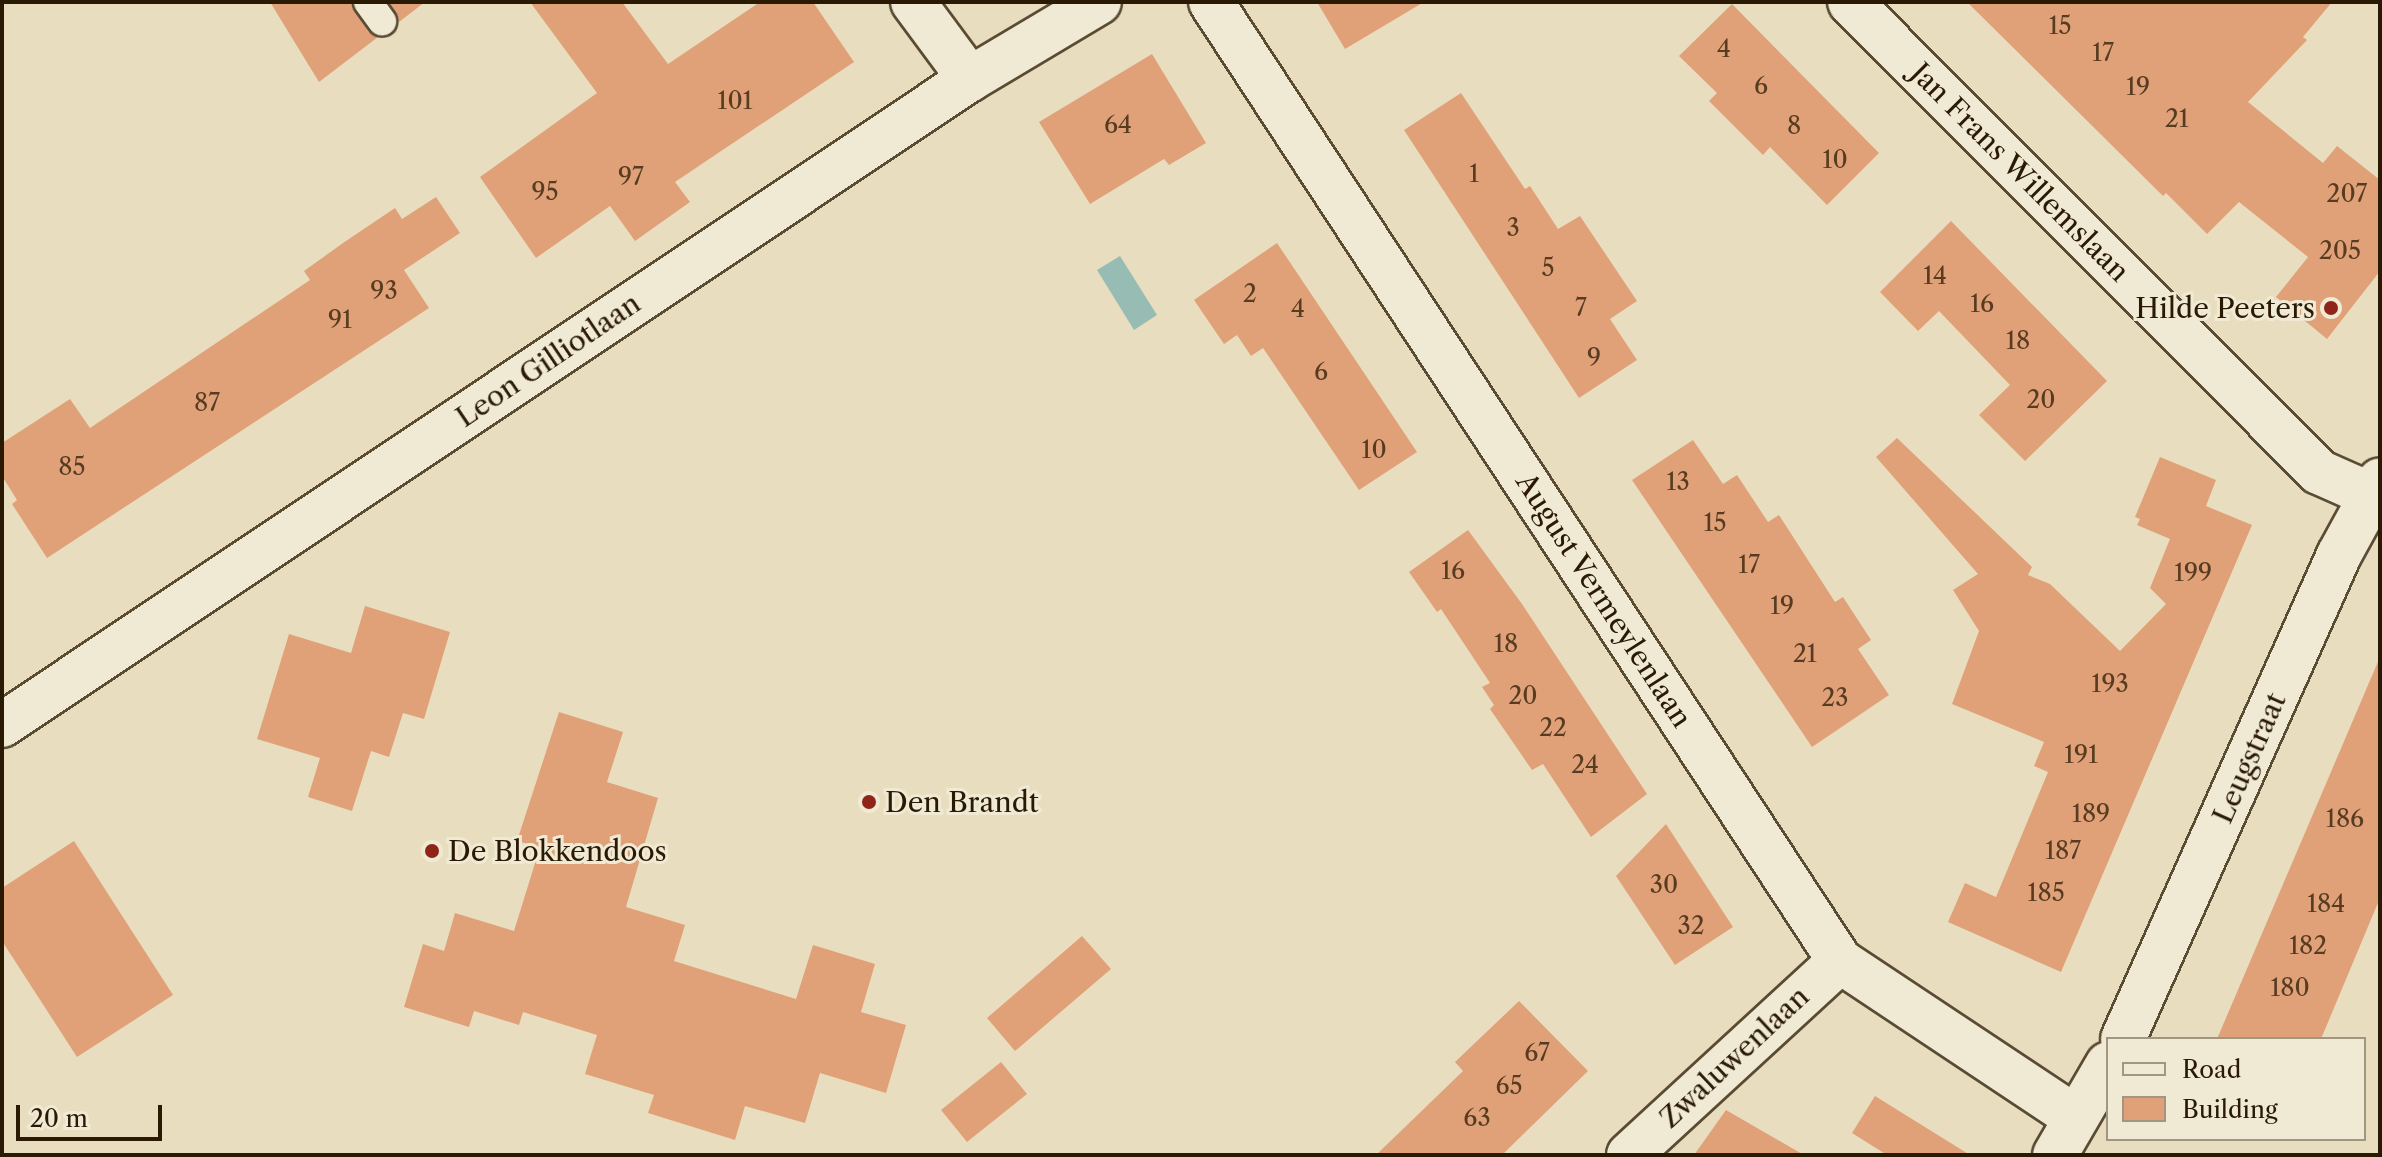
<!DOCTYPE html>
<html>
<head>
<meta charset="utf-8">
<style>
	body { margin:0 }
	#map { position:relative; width:2382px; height:1157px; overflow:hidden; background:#e8debf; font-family:"Libre Caslon Text",serif }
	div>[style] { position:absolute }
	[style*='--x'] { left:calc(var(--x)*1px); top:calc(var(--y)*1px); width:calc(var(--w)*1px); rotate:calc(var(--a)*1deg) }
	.water>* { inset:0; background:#97bcb3 }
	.building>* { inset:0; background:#e0a179 }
	.roads { filter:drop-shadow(2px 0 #5a4b33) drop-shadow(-2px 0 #5a4b33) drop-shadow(0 2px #5a4b33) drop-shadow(0 -2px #5a4b33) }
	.lane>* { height:28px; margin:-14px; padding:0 14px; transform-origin:14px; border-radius:14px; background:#f0ead5 }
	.street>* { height:44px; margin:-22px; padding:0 22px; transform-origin:22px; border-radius:22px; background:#f0ead5 }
	.dots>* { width:22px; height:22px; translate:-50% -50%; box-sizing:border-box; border:4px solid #f0ead5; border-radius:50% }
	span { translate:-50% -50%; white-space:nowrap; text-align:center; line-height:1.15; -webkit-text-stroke:6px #f0ead5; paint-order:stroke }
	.number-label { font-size:24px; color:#583c21 }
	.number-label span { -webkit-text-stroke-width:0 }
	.street-label { font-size:28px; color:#2a1a04 }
	.poi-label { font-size:28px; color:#2a1a04 }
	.right { translate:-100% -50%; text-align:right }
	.left { translate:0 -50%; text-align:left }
	.frame { position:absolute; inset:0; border:4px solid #2a1a04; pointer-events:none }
	.legend { position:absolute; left:2106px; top:1037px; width:260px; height:104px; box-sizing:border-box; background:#f0ead5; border:2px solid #a19781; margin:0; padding:10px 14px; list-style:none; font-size:24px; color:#2a1a04 }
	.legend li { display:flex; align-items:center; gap:16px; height:40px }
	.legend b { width:40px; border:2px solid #a19781 }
	.scale { position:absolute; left:16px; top:1105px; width:146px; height:36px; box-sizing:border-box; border:4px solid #2a1a04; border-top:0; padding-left:10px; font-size:24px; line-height:28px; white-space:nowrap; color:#2a1a04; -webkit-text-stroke:6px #f0ead5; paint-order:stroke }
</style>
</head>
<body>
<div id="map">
	<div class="water">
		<i style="clip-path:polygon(1120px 256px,1157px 315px,1134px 330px,1097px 270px)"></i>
	</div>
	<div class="building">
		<i style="clip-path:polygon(270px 2px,351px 2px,368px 31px,378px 37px,319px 82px)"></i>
		<i style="clip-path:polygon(389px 2px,425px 2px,399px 22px)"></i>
		<i style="clip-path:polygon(530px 2px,622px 2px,668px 64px,760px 2px,813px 2px,854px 62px,675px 182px,690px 202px,635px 241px,610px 206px,536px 258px,480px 177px,597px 93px)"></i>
		<i style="clip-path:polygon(1317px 2px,1424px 2px,1345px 49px)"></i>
		<i style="clip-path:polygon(1967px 2px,2332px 2px,2303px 37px,2307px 40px,2248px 102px,2323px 163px,2337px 146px,2380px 180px,2380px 271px,2327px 339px,2276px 297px,2308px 257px,2239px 202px,2207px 234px,2166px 193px,2163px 196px)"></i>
		<i style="clip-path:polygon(1732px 4px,1879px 153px,1827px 205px,1770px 147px,1763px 155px,1709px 101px,1717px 93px,1679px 56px)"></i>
		<i style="clip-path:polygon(1152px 54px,1206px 143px,1169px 165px,1164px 159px,1090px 204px,1039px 122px)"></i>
		<i style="clip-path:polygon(1461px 93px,1525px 189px,1530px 186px,1558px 229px,1580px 216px,1637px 301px,1610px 319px,1637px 360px,1579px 398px,1404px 130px)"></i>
		<i style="clip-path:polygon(436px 197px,460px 233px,404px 270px,429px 308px,47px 558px,12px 504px,17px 500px,2px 476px,2px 443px,70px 399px,90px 428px,310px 280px,304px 271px,343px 243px,395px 208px,402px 219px)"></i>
		<i style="clip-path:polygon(1951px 221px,2107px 381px,2025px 461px,1979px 415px,2010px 385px,1939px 311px,1918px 331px,1880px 292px)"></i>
		<i style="clip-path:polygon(1277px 243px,1417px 452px,1359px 490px,1263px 348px,1251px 356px,1237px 335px,1224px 344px,1194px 300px)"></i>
		<i style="clip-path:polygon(1897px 438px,2032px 567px,2028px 575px,2050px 584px,2120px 651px,2166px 604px,2150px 588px,2170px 539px,2137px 525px,2140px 519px,2135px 517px,2160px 457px,2216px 480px,2206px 506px,2252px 525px,2061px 972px,1948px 922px,1965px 883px,1996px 897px,2048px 772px,2034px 766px,2044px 742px,1952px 704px,1979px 631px,1953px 590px,1978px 574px,1876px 457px)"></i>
		<i style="clip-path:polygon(1693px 440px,1723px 484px,1737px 475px,1768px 522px,1779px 515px,1835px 602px,1843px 597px,1871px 640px,1858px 649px,1889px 695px,1812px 747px,1632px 480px)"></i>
		<i style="clip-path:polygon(1468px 530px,1522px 604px,1647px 794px,1591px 837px,1543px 764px,1532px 770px,1490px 709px,1494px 705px,1482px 687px,1490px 683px,1441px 609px,1437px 612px,1409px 572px)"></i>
		<i style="clip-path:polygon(365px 606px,450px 632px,424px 719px,403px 713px,389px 757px,371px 751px,352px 811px,308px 797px,320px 758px,257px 739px,289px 634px,351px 653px)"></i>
		<i style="clip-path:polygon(2380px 657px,2380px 898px,2321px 1039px,2217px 1039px)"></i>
		<i style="clip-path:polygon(559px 712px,623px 732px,607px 782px,658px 798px,626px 907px,685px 925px,674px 961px,796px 999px,813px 945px,875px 964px,861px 1012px,906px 1025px,886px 1093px,820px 1073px,805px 1123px,745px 1106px,735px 1140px,648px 1113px,654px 1095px,585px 1074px,597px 1035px,523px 1012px,519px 1025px,474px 1011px,469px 1027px,404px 1007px,423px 944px,444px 951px,455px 913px,514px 931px,540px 847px,517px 841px)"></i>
		<i style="clip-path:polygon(1666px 824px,1733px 927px,1675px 965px,1616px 876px)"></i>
		<i style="clip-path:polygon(74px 841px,173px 995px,77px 1057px,2px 941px,2px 888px)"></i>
		<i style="clip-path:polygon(1082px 936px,1111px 969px,1015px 1051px,987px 1018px)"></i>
		<i style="clip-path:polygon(1519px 1001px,1588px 1071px,1502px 1155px,1376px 1155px,1463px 1071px,1455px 1062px)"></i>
		<i style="clip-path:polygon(1001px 1062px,1027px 1094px,967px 1142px,941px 1110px)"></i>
		<i style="clip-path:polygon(1875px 1096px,1970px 1155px,1887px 1155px,1852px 1133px)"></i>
		<i style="clip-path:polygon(1726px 1110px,1804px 1155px,1694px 1155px)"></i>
	</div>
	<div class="roads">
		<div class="lane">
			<i style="--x:368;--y:2;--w:24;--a:54"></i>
		</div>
		<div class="street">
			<i style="--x:913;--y:2;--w:96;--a:53.5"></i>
			<i style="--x:1211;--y:2;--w:1147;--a:56.74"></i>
			<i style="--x:1840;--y:961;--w:283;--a:33.6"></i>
			<i style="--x:1850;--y:2;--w:664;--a:45.06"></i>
			<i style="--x:2319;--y:472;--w:67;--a:23.9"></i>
			<i style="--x:2;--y:725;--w:1164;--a:-33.72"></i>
			<i style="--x:970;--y:79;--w:150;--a:-30.8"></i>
			<i style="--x:2123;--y:1039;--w:530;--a:-65.95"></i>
			<i style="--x:2339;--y:555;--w:85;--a:-61.3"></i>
			<i style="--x:1629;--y:1155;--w:287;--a:-42.6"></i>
			<i style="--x:2055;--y:1155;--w:105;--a:-59.8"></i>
		</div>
	</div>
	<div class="dots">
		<i style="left:2331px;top:308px;background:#8f2418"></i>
		<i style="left:869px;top:802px;background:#8f2418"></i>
		<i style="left:432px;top:851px;background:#8f2418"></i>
	</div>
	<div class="number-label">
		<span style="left:2060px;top:26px">15</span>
		<span style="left:1724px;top:49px">4</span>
		<span style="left:2103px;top:53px">17</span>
		<span style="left:1761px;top:86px">6</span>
		<span style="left:2138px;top:87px">19</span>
		<span style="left:735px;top:101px">101</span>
		<span style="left:2177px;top:119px">21</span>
		<span style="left:1118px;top:125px">64</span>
		<span style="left:1794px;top:126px">8</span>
		<span style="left:1835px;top:160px">10</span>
		<span style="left:1474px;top:174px">1</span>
		<span style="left:631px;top:177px">97</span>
		<span style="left:545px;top:192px">95</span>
		<span style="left:2347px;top:194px">207</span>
		<span style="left:1513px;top:228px">3</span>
		<span style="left:2340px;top:251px">205</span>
		<span style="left:1548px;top:268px">5</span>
		<span style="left:1935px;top:276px">14</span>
		<span style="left:384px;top:291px">93</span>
		<span style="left:1250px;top:294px">2</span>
		<span style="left:1982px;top:304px">16</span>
		<span style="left:1581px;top:308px">7</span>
		<span style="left:1298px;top:309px">4</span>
		<span style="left:340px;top:320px">91</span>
		<span style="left:2018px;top:341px">18</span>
		<span style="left:1594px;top:358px">9</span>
		<span style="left:1321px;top:372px">6</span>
		<span style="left:2041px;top:400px">20</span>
		<span style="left:207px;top:403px">87</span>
		<span style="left:1374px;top:450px">10</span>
		<span style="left:72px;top:467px">85</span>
		<span style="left:1678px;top:482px">13</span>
		<span style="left:1715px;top:523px">15</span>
		<span style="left:1749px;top:565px">17</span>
		<span style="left:1453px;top:571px">16</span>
		<span style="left:2193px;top:573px">199</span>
		<span style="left:1782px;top:606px">19</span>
		<span style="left:1506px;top:644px">18</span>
		<span style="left:1805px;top:654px">21</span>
		<span style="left:2110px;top:684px">193</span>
		<span style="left:1523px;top:696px">20</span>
		<span style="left:1835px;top:698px">23</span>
		<span style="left:1553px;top:728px">22</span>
		<span style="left:2081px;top:755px">191</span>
		<span style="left:1585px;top:765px">24</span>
		<span style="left:2091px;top:814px">189</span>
		<span style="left:2345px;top:819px">186</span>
		<span style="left:2063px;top:851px">187</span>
		<span style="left:1664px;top:885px">30</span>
		<span style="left:2046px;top:893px">185</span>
		<span style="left:2326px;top:904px">184</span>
		<span style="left:1691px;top:926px">32</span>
		<span style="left:2308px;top:946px">182</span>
		<span style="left:2290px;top:988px">180</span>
		<span style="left:1537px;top:1053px">67</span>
		<span style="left:1509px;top:1086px">65</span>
		<span style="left:1477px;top:1118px">63</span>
	</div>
	<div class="street-label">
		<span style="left:2020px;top:172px;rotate:45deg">Jan Frans Willemslaan</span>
		<span style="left:548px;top:360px;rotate:-34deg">Leon Gilliotlaan</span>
		<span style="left:1604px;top:600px;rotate:57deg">August Vermeylenlaan</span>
		<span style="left:2249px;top:758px;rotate:-66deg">Leugstraat</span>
		<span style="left:1734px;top:1057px;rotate:-43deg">Zwaluwenlaan</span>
	</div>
	<div class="poi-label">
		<span class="right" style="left:2315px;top:308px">Hilde Peeters</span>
		<span class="left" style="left:885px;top:802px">Den Brandt</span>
		<span class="left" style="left:448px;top:851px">De Blokkendoos</span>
	</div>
	<div class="frame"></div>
	<ul class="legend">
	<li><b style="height:10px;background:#f0ead5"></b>Road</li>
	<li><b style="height:22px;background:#e0a179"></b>Building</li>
	</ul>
	<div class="scale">20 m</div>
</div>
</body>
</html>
